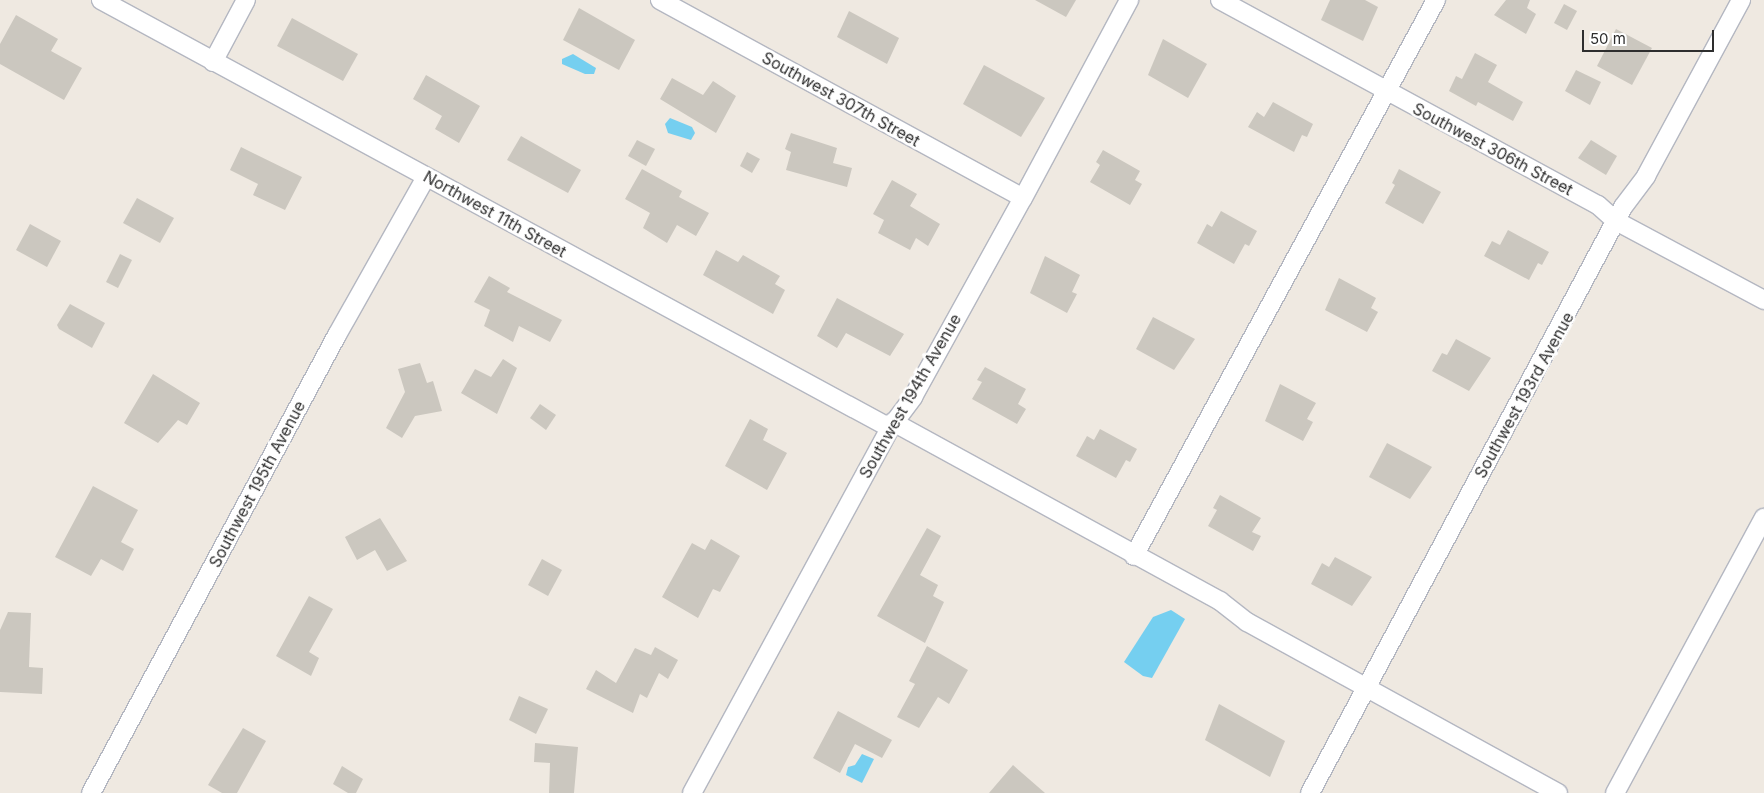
<!DOCTYPE html>
<html>
<head>
<meta charset="utf-8">
<style>
	body { margin:0 }
	#map { position:relative; width:1764px; height:793px; overflow:hidden; background:#efe9e1; font-family:Inter,sans-serif }
	div>[style] { position:absolute }
	[style*='--x'] { left:calc(var(--x)*1px); top:calc(var(--y)*1px); width:calc(var(--w)*1px); rotate:calc(var(--a)*1deg) }
	.water>* { inset:0; background:#75cff0 }
	.building>* { inset:0; background:#cbc7bf }
	.roads { filter:drop-shadow(1px 0 #b4b7c1) drop-shadow(-1px 0 #b4b7c1) drop-shadow(0 1px #b4b7c1) drop-shadow(0 -1px #b4b7c1) }
	.street>* { height:18px; margin:-9px; padding:0 9px; transform-origin:9px; border-radius:9px; background:#fff }
	span { translate:-50% -50%; white-space:nowrap; text-align:center; line-height:1.15; -webkit-text-stroke:5px #fff; paint-order:stroke }
	.street-label { font-size:16px; color:#2e2e2e }
	.scale { position:absolute; left:1582px; top:30px; width:132px; height:22px; box-sizing:border-box; border:2px solid #2e2e2e; border-top:0; padding-left:6px; font-size:15px; line-height:18px; white-space:nowrap; color:#2e2e2e; -webkit-text-stroke:4px #fff; paint-order:stroke }
</style>
</head>
<body>
<div id="map">
	<div class="water">
		<i style="clip-path:polygon(573px 54px,596px 68px,594px 74px,585px 74px,562px 64px,562px 59px)"></i>
		<i style="clip-path:polygon(670px 118px,692px 127px,695px 133px,691px 140px,668px 133px,665px 124px)"></i>
		<i style="clip-path:polygon(1171px 610px,1185px 619px,1152px 678px,1143px 676px,1124px 662px,1153px 617px)"></i>
		<i style="clip-path:polygon(862px 754px,874px 759px,862px 783px,846px 775px,848px 767px,855px 765px)"></i>
	</div>
	<div class="building">
		<i style="clip-path:polygon(1035px 0,1076px 0,1066px 17px)"></i>
		<i style="clip-path:polygon(1330px 0,1365px 0,1378px 7px,1363px 41px,1321px 20px)"></i>
		<i style="clip-path:polygon(1506px 0,1530px 0,1527px 8px,1536px 14px,1526px 34px,1494px 15px)"></i>
		<i style="clip-path:polygon(1564px 4px,1577px 11px,1567px 30px,1554px 23px)"></i>
		<i style="clip-path:polygon(579px 8px,635px 40px,619px 70px,563px 40px)"></i>
		<i style="clip-path:polygon(849px 11px,899px 38px,887px 64px,837px 37px)"></i>
		<i style="clip-path:polygon(16px 15px,58px 39px,51px 51px,82px 68px,64px 100px,0 64px,0 44px)"></i>
		<i style="clip-path:polygon(292px 18px,358px 54px,343px 81px,277px 46px)"></i>
		<i style="clip-path:polygon(1616px 29px,1652px 48px,1632px 85px,1597px 66px)"></i>
		<i style="clip-path:polygon(1163px 39px,1207px 64px,1188px 98px,1148px 75px)"></i>
		<i style="clip-path:polygon(1475px 53px,1497px 65px,1488px 82px,1523px 102px,1513px 121px,1478px 102px,1476px 106px,1449px 91px,1456px 76px,1462px 79px)"></i>
		<i style="clip-path:polygon(984px 65px,1045px 98px,1021px 137px,963px 104px)"></i>
		<i style="clip-path:polygon(1576px 70px,1601px 82px,1590px 105px,1565px 91px)"></i>
		<i style="clip-path:polygon(426px 75px,480px 106px,459px 143px,435px 129px,442px 116px,413px 99px)"></i>
		<i style="clip-path:polygon(672px 78px,703px 95px,713px 81px,736px 96px,716px 133px,660px 99px)"></i>
		<i style="clip-path:polygon(1273px 102px,1313px 124px,1307px 137px,1302px 135px,1294px 152px,1248px 127px,1257px 112px,1264px 117px)"></i>
		<i style="clip-path:polygon(791px 133px,837px 148px,833px 163px,852px 168px,847px 187px,786px 170px,791px 152px,785px 149px)"></i>
		<i style="clip-path:polygon(521px 136px,581px 170px,568px 193px,507px 160px)"></i>
		<i style="clip-path:polygon(637px 140px,655px 149px,646px 166px,628px 156px)"></i>
		<i style="clip-path:polygon(1591px 140px,1617px 156px,1606px 175px,1578px 158px)"></i>
		<i style="clip-path:polygon(241px 147px,302px 177px,285px 210px,253px 195px,258px 184px,230px 170px)"></i>
		<i style="clip-path:polygon(1103px 150px,1140px 171px,1135px 180px,1142px 184px,1130px 205px,1090px 182px,1100px 165px,1096px 162px)"></i>
		<i style="clip-path:polygon(747px 152px,760px 159px,752px 173px,740px 166px)"></i>
		<i style="clip-path:polygon(642px 169px,682px 191px,679px 197px,709px 213px,696px 236px,677px 225px,667px 243px,643px 228px,650px 213px,625px 199px)"></i>
		<i style="clip-path:polygon(1399px 169px,1441px 192px,1423px 224px,1385px 203px,1395px 185px,1392px 183px)"></i>
		<i style="clip-path:polygon(892px 180px,917px 194px,910px 206px,940px 224px,928px 246px,916px 238px,910px 250px,878px 233px,884px 220px,873px 214px)"></i>
		<i style="clip-path:polygon(137px 198px,174px 218px,160px 243px,123px 223px)"></i>
		<i style="clip-path:polygon(1221px 211px,1257px 231px,1249px 246px,1245px 244px,1234px 264px,1197px 243px,1207px 224px,1212px 227px)"></i>
		<i style="clip-path:polygon(30px 224px,61px 241px,47px 267px,16px 250px)"></i>
		<i style="clip-path:polygon(1508px 230px,1549px 252px,1542px 265px,1538px 263px,1529px 280px,1484px 256px,1492px 241px,1500px 245px)"></i>
		<i style="clip-path:polygon(716px 250px,738px 262px,743px 255px,780px 276px,775px 284px,785px 290px,773px 314px,703px 275px)"></i>
		<i style="clip-path:polygon(120px 254px,132px 260px,118px 288px,106px 282px)"></i>
		<i style="clip-path:polygon(1045px 256px,1080px 275px,1072px 292px,1077px 294px,1067px 313px,1030px 293px)"></i>
		<i style="clip-path:polygon(489px 276px,510px 288px,507px 292px,562px 320px,550px 342px,519px 326px,513px 342px,484px 326px,490px 310px,474px 302px)"></i>
		<i style="clip-path:polygon(1339px 278px,1376px 298px,1371px 308px,1378px 312px,1367px 332px,1325px 310px)"></i>
		<i style="clip-path:polygon(837px 298px,904px 334px,890px 356px,846px 333px,837px 348px,817px 336px)"></i>
		<i style="clip-path:polygon(70px 304px,105px 323px,92px 348px,59px 329px,57px 325px)"></i>
		<i style="clip-path:polygon(1153px 317px,1195px 339px,1174px 370px,1136px 349px)"></i>
		<i style="clip-path:polygon(1456px 339px,1491px 358px,1469px 391px,1432px 371px,1442px 353px,1447px 355px)"></i>
		<i style="clip-path:polygon(503px 359px,517px 368px,497px 414px,461px 393px,475px 369px,491px 377px)"></i>
		<i style="clip-path:polygon(420px 363px,427px 383px,433px 381px,442px 411px,415px 416px,402px 438px,386px 428px,405px 392px,398px 369px)"></i>
		<i style="clip-path:polygon(985px 367px,1026px 389px,1018px 404px,1026px 409px,1017px 424px,972px 399px,982px 382px,977px 380px)"></i>
		<i style="clip-path:polygon(153px 374px,200px 403px,187px 425px,178px 420px,158px 443px,124px 423px)"></i>
		<i style="clip-path:polygon(1280px 384px,1316px 403px,1307px 419px,1313px 422px,1303px 441px,1265px 421px)"></i>
		<i style="clip-path:polygon(540px 404px,556px 415px,546px 430px,530px 418px)"></i>
		<i style="clip-path:polygon(750px 419px,768px 429px,763px 440px,787px 453px,767px 490px,725px 466px)"></i>
		<i style="clip-path:polygon(1100px 429px,1137px 449px,1130px 462px,1126px 460px,1116px 478px,1076px 456px,1087px 436px,1094px 440px)"></i>
		<i style="clip-path:polygon(1387px 443px,1432px 467px,1410px 499px,1369px 477px)"></i>
		<i style="clip-path:polygon(93px 486px,138px 510px,121px 542px,134px 549px,123px 571px,101px 559px,91px 576px,55px 557px)"></i>
		<i style="clip-path:polygon(1220px 495px,1261px 518px,1252px 532px,1261px 536px,1253px 551px,1208px 526px,1217px 510px,1213px 508px)"></i>
		<i style="clip-path:polygon(380px 518px,407px 561px,387px 571px,375px 550px,357px 560px,345px 537px)"></i>
		<i style="clip-path:polygon(927px 528px,941px 536px,920px 575px,938px 585px,933px 596px,944px 602px,925px 643px,877px 616px)"></i>
		<i style="clip-path:polygon(711px 539px,740px 556px,720px 592px,713px 589px,698px 618px,662px 597px,692px 543px,705px 550px)"></i>
		<i style="clip-path:polygon(1335px 557px,1372px 577px,1352px 606px,1311px 584px,1322px 563px,1329px 567px)"></i>
		<i style="clip-path:polygon(542px 559px,562px 570px,548px 596px,528px 585px)"></i>
		<i style="clip-path:polygon(309px 596px,333px 609px,309px 652px,319px 658px,311px 676px,276px 656px)"></i>
		<i style="clip-path:polygon(8px 612px,31px 613px,29px 667px,43px 668px,42px 694px,0 692px,0 630px)"></i>
		<i style="clip-path:polygon(927px 646px,968px 670px,949px 704px,938px 697px,919px 728px,897px 717px,915px 684px,909px 681px)"></i>
		<i style="clip-path:polygon(655px 647px,678px 660px,668px 679px,659px 673px,647px 698px,640px 694px,633px 713px,586px 689px,596px 670px,616px 683px,635px 648px,651px 655px)"></i>
		<i style="clip-path:polygon(519px 696px,548px 709px,536px 734px,509px 720px)"></i>
		<i style="clip-path:polygon(1219px 704px,1285px 741px,1270px 777px,1205px 740px)"></i>
		<i style="clip-path:polygon(838px 711px,892px 740px,882px 758px,855px 744px,840px 773px,813px 758px)"></i>
		<i style="clip-path:polygon(243px 728px,266px 741px,237px 793px,222px 793px,208px 785px)"></i>
		<i style="clip-path:polygon(535px 743px,578px 747px,574px 793px,549px 793px,550px 763px,534px 762px)"></i>
		<i style="clip-path:polygon(1013px 765px,1045px 793px,989px 793px)"></i>
		<i style="clip-path:polygon(342px 766px,363px 779px,356px 793px,348px 793px,333px 784px)"></i>
	</div>
	<div class="roads">
		<div class="street">
			<i style="--x:101;--y:0;--w:898;--a:28.48"></i>
			<i style="--x:660;--y:0;--w:413;--a:28.6"></i>
			<i style="--x:1220;--y:0;--w:430;--a:28.5"></i>
			<i style="--x:1598;--y:205;--w:24;--a:42"></i>
			<i style="--x:1616;--y:221;--w:168;--a:28.1"></i>
			<i style="--x:213;--y:62;--w:70;--a:-62"></i>
			<i style="--x:893;--y:422;--w:373;--a:28.7"></i>
			<i style="--x:1220;--y:601;--w:34;--a:38"></i>
			<i style="--x:1247;--y:622;--w:355;--a:28.8"></i>
			<i style="--x:1134;--y:556;--w:633;--a:-61.49"></i>
			<i style="--x:91;--y:793;--w:520;--a:-61.76"></i>
			<i style="--x:337;--y:335;--w:181;--a:-60.6"></i>
			<i style="--x:692;--y:793;--w:415;--a:-61.5"></i>
			<i style="--x:890;--y:428;--w:39;--a:-53"></i>
			<i style="--x:913;--y:397;--w:227;--a:-61.1"></i>
			<i style="--x:1023;--y:198;--w:225;--a:-61.8"></i>
			<i style="--x:1310;--y:793;--w:664;--a:-61.89"></i>
			<i style="--x:1623;--y:207;--w:39;--a:-53"></i>
			<i style="--x:1646;--y:176;--w:200;--a:-61.6"></i>
			<i style="--x:1615;--y:793;--w:313;--a:-61.6"></i>
		</div>
	</div>
	<div class="street-label">
		<span style="left:841px;top:99px;rotate:29deg">Southwest 307th Street</span>
		<span style="left:1493px;top:149px;rotate:28deg">Southwest 306th Street</span>
		<span style="left:495px;top:214px;rotate:29deg">Northwest 11th Street</span>
		<span style="left:1524px;top:395px;rotate:-61deg">Southwest 193rd Avenue</span>
		<span style="left:910px;top:396px;rotate:-60deg">Southwest 194th Avenue</span>
		<span style="left:257px;top:484px;rotate:-62deg">Southwest 195th Avenue</span>
	</div>
	<div class="scale">50 m</div>
</div>
</body>
</html>
